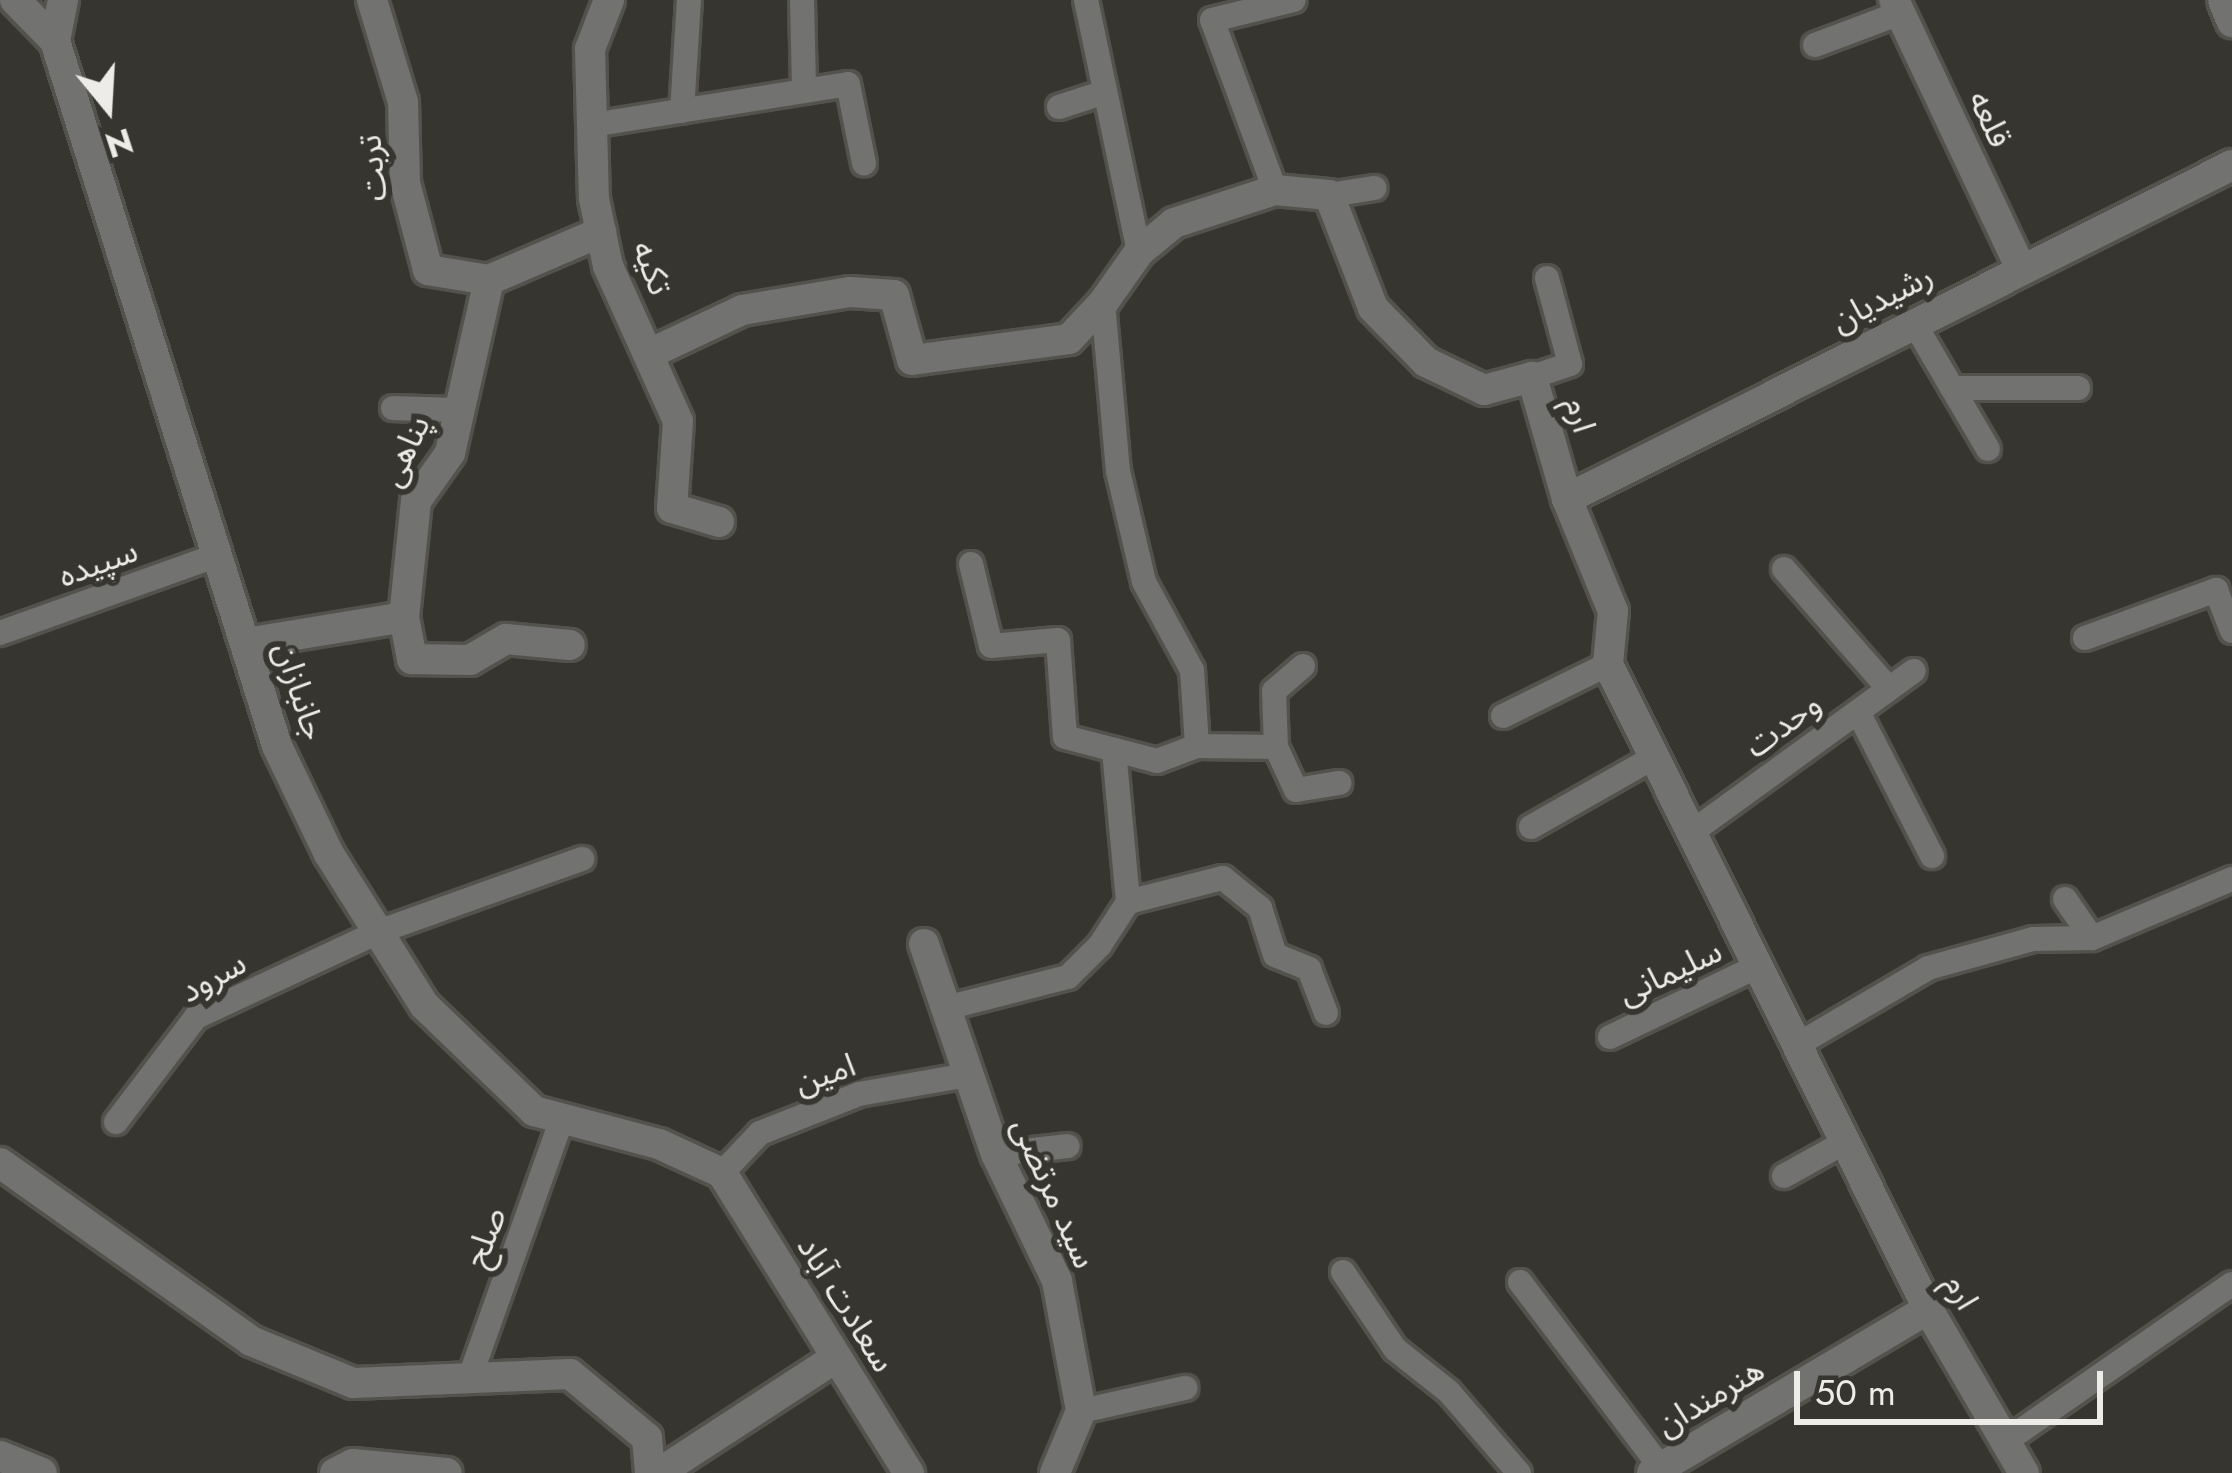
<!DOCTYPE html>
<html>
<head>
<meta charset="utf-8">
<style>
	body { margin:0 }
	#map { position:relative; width:2232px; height:1473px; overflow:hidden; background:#373530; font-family:Jost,"Noto Sans Arabic",sans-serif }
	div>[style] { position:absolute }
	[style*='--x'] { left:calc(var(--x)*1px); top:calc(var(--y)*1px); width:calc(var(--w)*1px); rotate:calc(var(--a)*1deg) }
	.roads { filter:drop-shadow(3px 0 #54524d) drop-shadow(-3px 0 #54524d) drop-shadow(0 3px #54524d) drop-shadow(0 -3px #54524d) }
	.service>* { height:24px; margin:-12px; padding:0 12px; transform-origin:12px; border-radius:12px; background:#727270 }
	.minor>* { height:30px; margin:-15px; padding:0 15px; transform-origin:15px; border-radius:15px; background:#727270 }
	.tertiary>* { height:30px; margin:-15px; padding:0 15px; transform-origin:15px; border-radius:15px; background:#727270 }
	span { translate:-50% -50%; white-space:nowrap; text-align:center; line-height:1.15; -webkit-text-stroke:12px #373530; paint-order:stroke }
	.street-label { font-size:33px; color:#edece8 }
	.north { position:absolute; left:48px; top:48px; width:120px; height:120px; -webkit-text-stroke:9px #373530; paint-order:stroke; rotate:162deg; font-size:33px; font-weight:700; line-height:48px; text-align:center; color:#edece8 }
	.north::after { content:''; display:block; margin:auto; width:42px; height:54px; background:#edece8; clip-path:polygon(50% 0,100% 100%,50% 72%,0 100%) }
	.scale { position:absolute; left:1794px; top:1371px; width:309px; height:54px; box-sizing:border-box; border:6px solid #edece8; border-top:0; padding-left:15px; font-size:36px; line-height:42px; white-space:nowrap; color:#edece8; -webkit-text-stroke:9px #373530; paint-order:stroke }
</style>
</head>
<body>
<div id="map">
	<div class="roads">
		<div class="service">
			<i style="--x:802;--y:0;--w:91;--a:88.7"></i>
			<i style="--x:1086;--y:0;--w:258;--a:78.1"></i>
			<i style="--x:1815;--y:45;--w:91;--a:-20.6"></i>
			<i style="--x:1059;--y:107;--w:48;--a:-18.1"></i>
			<i style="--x:682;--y:111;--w:111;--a:-86.4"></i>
			<i style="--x:592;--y:125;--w:259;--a:-9.1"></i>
			<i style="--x:848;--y:84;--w:81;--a:78.6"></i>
			<i style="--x:1275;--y:190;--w:181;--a:-110.3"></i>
			<i style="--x:1212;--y:20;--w:84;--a:-13.7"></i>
			<i style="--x:1329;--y:195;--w:46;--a:-8.8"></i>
			<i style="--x:1103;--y:303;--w:169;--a:84.9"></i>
			<i style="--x:1118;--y:471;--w:114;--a:76.8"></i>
			<i style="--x:1144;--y:582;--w:100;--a:61.4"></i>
			<i style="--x:1192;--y:670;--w:76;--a:86.2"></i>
			<i style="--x:1914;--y:323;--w:146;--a:59.6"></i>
			<i style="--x:1532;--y:377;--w:40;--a:-18.9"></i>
			<i style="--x:1570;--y:364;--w:89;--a:-105"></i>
			<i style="--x:1952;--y:388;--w:126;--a:0"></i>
			<i style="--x:393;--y:408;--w:69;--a:1.7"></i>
			<i style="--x:971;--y:564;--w:84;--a:76.3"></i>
			<i style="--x:991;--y:646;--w:67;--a:-5.1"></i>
			<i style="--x:1058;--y:640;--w:97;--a:85.9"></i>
			<i style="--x:1065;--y:737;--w:95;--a:14.6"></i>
			<i style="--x:1157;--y:761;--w:43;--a:-20.6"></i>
			<i style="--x:1197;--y:746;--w:79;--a:0.7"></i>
			<i style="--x:1784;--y:569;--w:159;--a:48.8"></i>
			<i style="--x:0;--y:633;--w:232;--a:-19.7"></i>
			<i style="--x:2085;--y:638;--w:140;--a:-20.1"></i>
			<i style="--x:2216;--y:590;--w:44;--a:68.7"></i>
			<i style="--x:1303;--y:666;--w:38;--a:139"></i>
			<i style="--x:1274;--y:691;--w:56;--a:88"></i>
			<i style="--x:1276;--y:747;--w:47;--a:65.1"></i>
			<i style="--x:1296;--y:790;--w:44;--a:-9.2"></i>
			<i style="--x:1858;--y:712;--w:162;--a:62.8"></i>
			<i style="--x:1503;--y:716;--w:117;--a:-26.3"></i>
			<i style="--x:1114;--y:750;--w:153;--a:84.7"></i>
			<i style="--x:1531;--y:827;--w:142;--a:-29.6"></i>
			<i style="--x:1692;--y:832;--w:274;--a:-36"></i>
			<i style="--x:2065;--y:899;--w:47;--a:55.3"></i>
			<i style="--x:946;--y:1008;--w:126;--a:-14.3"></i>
			<i style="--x:1068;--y:977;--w:45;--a:-45"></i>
			<i style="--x:1100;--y:945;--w:51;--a:-56.9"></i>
			<i style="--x:1128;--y:902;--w:98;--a:-14.2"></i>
			<i style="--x:1223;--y:878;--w:48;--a:39"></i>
			<i style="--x:1260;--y:908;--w:49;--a:72.3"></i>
			<i style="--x:1275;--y:955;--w:37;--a:22"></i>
			<i style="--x:1309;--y:969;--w:47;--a:68.9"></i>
			<i style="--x:1610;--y:1037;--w:164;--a:-25.6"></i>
			<i style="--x:1797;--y:1045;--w:152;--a:-30.4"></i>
			<i style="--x:1928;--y:968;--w:109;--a:-15.4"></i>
			<i style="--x:2033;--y:939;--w:59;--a:-1"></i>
			<i style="--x:2092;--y:938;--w:152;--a:-22.9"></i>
			<i style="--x:116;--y:1122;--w:132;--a:-52.7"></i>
			<i style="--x:196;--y:1017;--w:201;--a:-25"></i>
			<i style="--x:378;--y:932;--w:217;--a:-19.7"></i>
			<i style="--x:996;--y:1154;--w:72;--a:-6.3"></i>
			<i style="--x:722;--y:1173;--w:55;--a:-46.5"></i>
			<i style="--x:760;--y:1133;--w:106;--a:-21.5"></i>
			<i style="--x:859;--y:1094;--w:111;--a:-9.9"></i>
			<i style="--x:1784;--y:1176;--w:70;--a:-29.1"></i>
			<i style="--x:1343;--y:1272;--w:93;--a:56"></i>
			<i style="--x:1395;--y:1349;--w:69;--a:38.5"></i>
			<i style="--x:1449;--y:1392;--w:107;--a:49.2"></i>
			<i style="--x:1520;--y:1282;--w:233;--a:52.8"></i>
			<i style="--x:470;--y:1377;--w:275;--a:-70.4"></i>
			<i style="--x:1081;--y:1411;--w:107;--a:-12.5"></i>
			<i style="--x:2006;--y:1441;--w:275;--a:-34.8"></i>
		</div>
		<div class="minor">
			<i style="--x:372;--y:0;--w:107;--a:73.1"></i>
			<i style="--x:403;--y:102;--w:81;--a:88.6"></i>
			<i style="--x:405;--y:183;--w:90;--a:75.2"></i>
			<i style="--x:428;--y:270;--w:62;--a:9.3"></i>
			<i style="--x:609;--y:0;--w:53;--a:111.2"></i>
			<i style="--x:590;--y:49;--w:150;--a:88.5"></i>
			<i style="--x:594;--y:199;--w:68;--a:78.2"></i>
			<i style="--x:608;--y:266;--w:170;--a:65.7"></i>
			<i style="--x:678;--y:421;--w:87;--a:93.9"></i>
			<i style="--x:672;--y:508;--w:49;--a:16.6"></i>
			<i style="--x:1894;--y:0;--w:297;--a:64.7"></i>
			<i style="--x:2223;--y:0;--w:24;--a:68"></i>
			<i style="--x:649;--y:354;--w:103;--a:-25.3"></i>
			<i style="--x:742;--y:310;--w:109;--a:-9.5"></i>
			<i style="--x:850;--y:292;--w:44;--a:3.9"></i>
			<i style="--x:894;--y:295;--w:67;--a:74.5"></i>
			<i style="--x:912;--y:360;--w:158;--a:-7.6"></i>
			<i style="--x:1069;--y:339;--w:50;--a:-46.6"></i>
			<i style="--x:1103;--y:303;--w:62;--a:-54.8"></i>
			<i style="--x:1139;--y:252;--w:45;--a:-39.6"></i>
			<i style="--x:1174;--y:223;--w:106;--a:-18.1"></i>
			<i style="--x:1275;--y:190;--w:54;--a:5.3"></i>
			<i style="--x:1329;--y:195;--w:121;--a:68.7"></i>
			<i style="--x:1373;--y:308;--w:76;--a:45.5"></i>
			<i style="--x:1426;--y:362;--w:64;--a:25.8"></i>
			<i style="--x:1484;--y:390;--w:50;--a:-15.2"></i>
			<i style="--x:1532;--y:377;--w:127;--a:74"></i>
			<i style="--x:1567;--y:499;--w:121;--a:67.7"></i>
			<i style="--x:1613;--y:611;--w:53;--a:95.4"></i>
			<i style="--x:1608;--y:664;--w:720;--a:63.61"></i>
			<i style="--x:1928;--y:1309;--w:190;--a:59.7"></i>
			<i style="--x:1567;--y:499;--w:744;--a:-26.67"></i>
			<i style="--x:404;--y:617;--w:43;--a:79.2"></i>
			<i style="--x:412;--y:659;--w:58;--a:1"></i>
			<i style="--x:470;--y:660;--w:42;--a:-30.3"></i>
			<i style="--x:506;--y:639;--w:64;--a:5.4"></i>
			<i style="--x:246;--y:643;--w:160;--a:-9.3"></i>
			<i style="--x:404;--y:617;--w:117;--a:-84.1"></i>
			<i style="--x:416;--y:501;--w:59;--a:-54.7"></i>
			<i style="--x:450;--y:453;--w:177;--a:-77.3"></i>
			<i style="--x:489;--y:280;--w:122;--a:-23.2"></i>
			<i style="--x:924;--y:944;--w:222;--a:71.1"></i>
			<i style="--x:996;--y:1154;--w:141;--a:64.3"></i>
			<i style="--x:1057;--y:1281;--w:132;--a:79.5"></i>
			<i style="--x:1081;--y:1411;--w:67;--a:112.8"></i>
			<i style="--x:0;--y:1163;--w:308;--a:35.3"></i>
			<i style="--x:251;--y:1341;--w:110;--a:22.4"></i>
			<i style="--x:353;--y:1383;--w:217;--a:-2.4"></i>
			<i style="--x:570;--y:1374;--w:100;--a:39.7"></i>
			<i style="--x:647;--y:1438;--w:35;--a:85"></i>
			<i style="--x:0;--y:1456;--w:45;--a:22"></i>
			<i style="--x:335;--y:1473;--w:20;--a:-27"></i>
			<i style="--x:353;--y:1464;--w:94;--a:5.5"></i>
			<i style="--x:659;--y:1473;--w:212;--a:-33.1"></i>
			<i style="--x:1652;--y:1473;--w:321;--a:-30.7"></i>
		</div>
		<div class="tertiary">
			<i style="--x:15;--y:0;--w:57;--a:45.7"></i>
			<i style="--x:55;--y:41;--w:42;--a:-79"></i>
			<i style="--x:55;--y:41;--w:739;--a:72.52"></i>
			<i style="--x:277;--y:746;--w:120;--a:64.3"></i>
			<i style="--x:329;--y:854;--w:178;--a:57.8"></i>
			<i style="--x:424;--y:1005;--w:153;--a:43.9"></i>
			<i style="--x:534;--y:1111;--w:129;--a:14.8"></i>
			<i style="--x:659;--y:1144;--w:69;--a:24.7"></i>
			<i style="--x:722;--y:1173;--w:354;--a:58.1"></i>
		</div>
	</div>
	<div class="street-label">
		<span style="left:1990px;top:119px;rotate:65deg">قلعه</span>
		<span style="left:372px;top:168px;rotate:-95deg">تربت</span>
		<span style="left:652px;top:268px;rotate:69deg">تکیه</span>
		<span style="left:1882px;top:298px;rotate:-27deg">رشیدیان</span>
		<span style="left:1580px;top:415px;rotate:74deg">ارم</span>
		<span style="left:405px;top:451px;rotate:-65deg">پناهی</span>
		<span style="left:98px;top:563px;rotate:-20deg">سپیده</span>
		<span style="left:300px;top:691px;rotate:72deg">جانبازان</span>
		<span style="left:1783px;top:725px;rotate:-36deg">وحدت</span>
		<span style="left:1670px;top:972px;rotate:-25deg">سلیمانی</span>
		<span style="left:213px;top:977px;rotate:-29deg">سرود</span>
		<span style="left:825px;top:1074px;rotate:-19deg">امین</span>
		<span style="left:1054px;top:1193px;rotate:66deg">سید مرتضی</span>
		<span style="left:485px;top:1237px;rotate:-70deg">صلح</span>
		<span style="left:1961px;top:1292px;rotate:61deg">ارم</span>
		<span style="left:846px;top:1304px;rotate:58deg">سعادت آباد</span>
		<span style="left:1710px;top:1397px;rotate:-31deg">هنرمندان</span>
	</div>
	<div class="north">N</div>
	<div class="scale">50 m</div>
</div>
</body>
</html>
